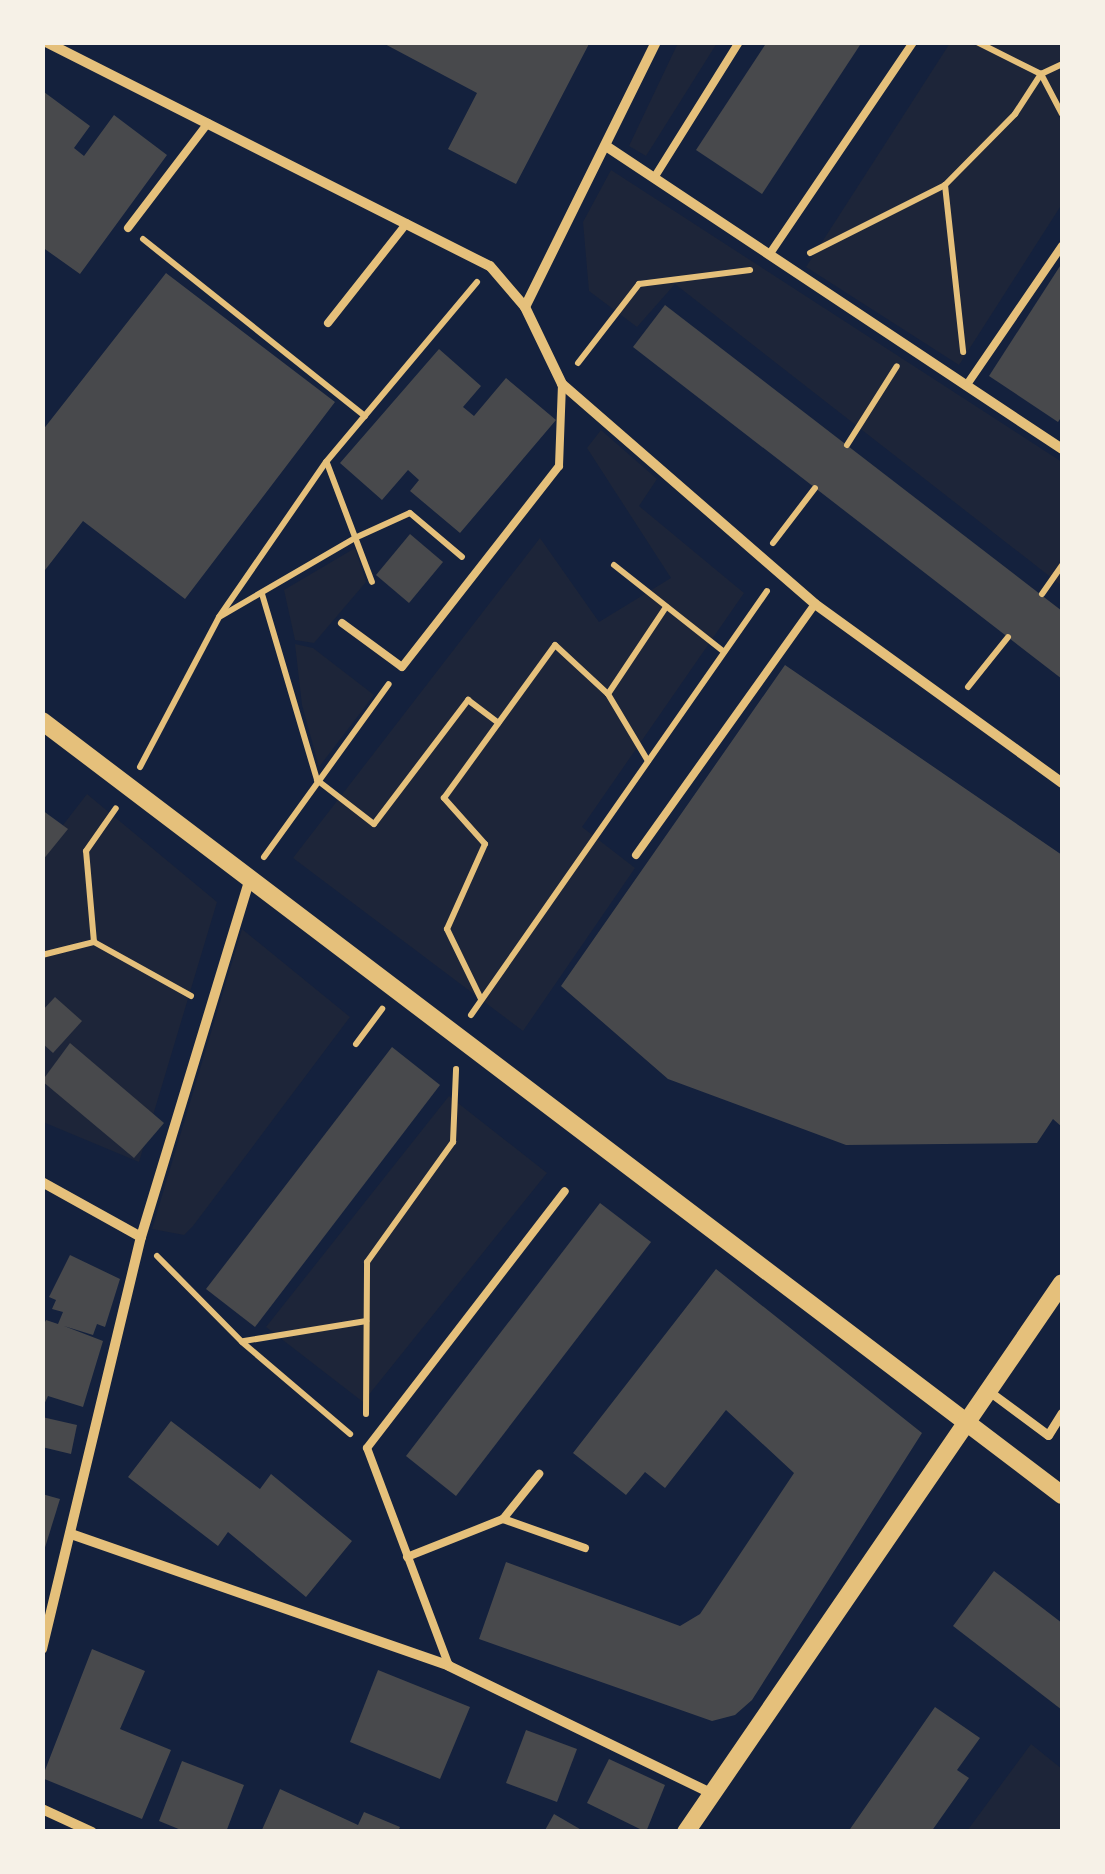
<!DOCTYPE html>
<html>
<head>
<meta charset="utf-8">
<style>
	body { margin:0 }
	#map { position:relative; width:1105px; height:1874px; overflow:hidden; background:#14213d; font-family:"Roboto Condensed",sans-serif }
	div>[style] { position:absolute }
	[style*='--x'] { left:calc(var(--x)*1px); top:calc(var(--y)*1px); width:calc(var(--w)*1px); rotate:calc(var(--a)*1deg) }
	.green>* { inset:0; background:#1d2539 }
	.building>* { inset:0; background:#48494c }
	.path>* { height:6px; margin:-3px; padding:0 3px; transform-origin:3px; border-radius:3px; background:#e5c07b }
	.service>* { height:8px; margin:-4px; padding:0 4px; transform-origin:4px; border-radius:4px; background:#e5c07b }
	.pedestrian>* { height:9px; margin:-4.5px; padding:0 4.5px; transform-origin:4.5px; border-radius:4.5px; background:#e5c07b }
	.minor>* { height:10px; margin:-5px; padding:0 5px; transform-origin:5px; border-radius:5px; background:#e5c07b }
	.tertiary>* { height:18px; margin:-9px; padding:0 9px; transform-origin:9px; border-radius:9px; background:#e5c07b }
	span { translate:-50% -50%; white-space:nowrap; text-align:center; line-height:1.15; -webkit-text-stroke:8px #f6f1e7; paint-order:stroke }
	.frame { position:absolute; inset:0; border:45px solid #f6f1e7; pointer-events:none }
</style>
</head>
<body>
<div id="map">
	<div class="green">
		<i style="clip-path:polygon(678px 43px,717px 43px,646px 156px,629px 146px)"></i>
		<i style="clip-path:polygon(950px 43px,1062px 43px,1062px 204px,959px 365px,806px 267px)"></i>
		<i style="clip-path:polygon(611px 170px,1062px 462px,1062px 586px,675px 284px,637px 327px,589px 291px,583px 222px)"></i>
		<i style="clip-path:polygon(601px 430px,657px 479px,639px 506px,744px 593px,582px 827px,635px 868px,523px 1031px,293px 858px,540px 538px,599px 622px,671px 578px,587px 448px)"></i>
		<i style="clip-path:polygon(355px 548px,366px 582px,314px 643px,295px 640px,284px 590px)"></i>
		<i style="clip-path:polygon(295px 644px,313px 648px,374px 695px,319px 767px,302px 705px)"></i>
		<i style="clip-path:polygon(87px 794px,217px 902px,139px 1162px,43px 1122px,43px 851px)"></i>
		<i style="clip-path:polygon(242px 929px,350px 1017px,193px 1226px,184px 1235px,152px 1229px)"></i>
		<i style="clip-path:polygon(449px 1096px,547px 1173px,363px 1402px,266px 1327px)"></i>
		<i style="clip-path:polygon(1031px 1744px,1062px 1769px,1062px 1831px,967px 1831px)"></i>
	</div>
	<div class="building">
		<i style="clip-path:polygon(381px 42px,590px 42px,516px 184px,448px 149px,477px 93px)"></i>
		<i style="clip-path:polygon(767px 42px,862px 42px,762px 194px,696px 150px)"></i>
		<i style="clip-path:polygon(44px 92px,90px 126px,74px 148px,84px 156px,114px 115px,167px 155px,80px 274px,42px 247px)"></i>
		<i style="clip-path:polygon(1062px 263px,1062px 416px,1058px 422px,989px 376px)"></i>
		<i style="clip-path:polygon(166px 273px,335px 402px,185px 599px,83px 521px,42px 574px,42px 431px)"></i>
		<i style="clip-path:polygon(665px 305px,1062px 611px,1062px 679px,633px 347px)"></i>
		<i style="clip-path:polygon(439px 349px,481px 386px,463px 407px,474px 416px,506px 378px,556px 420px,460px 533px,410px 491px,419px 480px,408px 470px,382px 500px,340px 463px)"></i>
		<i style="clip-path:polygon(410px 534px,443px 562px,409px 603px,376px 575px)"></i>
		<i style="clip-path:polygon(785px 665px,1062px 855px,1062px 1127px,1053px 1119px,1037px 1143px,846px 1145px,668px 1079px,561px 986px)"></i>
		<i style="clip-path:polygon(42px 810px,68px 829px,42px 861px)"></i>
		<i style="clip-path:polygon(55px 997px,82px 1021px,53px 1053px,42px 1043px,42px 1011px)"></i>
		<i style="clip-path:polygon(70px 1043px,164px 1123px,134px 1158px,42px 1081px)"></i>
		<i style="clip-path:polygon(392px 1047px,440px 1085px,255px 1327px,206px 1289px)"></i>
		<i style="clip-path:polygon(600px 1203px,651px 1242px,456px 1496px,406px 1456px)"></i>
		<i style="clip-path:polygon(70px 1255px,120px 1279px,105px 1327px,97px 1324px,93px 1335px,64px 1326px,103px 1341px,83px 1407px,48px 1396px,42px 1409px,42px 1328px,46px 1320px,58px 1324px,63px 1312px,52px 1309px,56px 1300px,49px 1297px)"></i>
		<i style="clip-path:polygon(716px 1269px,922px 1433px,752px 1700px,735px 1715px,712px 1721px,479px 1639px,506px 1562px,680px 1626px,700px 1614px,794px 1473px,726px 1410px,665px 1488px,645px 1472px,626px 1495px,573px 1453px)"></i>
		<i style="clip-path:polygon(42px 1417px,77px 1425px,71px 1454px,42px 1447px)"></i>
		<i style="clip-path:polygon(171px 1421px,260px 1489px,271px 1474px,352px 1541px,306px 1597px,228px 1532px,218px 1546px,128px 1477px)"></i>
		<i style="clip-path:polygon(42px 1494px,60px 1499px,43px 1554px,42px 1554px)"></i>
		<i style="clip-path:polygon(994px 1571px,1062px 1623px,1062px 1710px,953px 1626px)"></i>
		<i style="clip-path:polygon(92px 1649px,145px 1671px,120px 1729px,171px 1750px,142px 1819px,42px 1778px)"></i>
		<i style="clip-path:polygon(378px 1670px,470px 1707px,440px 1779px,350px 1742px)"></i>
		<i style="clip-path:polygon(935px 1707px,980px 1738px,957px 1770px,969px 1778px,931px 1832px,848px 1832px)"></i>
		<i style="clip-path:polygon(526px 1730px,577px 1749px,557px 1802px,506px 1783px)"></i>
		<i style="clip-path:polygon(609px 1759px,665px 1785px,646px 1832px,587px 1803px)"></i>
		<i style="clip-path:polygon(182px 1761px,244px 1785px,226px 1832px,186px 1832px,159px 1821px)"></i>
		<i style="clip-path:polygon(280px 1789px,358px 1825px,364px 1812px,400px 1827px,398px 1832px,261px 1832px)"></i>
		<i style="clip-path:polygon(554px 1814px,585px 1832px,544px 1832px)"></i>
	</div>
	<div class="path">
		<i style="--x:977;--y:42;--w:72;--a:26.6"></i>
		<i style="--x:1041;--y:74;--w:45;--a:62.3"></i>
		<i style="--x:945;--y:185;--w:168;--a:83.8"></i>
		<i style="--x:143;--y:239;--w:284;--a:38.6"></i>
		<i style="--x:810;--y:253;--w:151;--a:-26.7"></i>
		<i style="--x:945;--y:185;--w:100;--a:-45.4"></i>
		<i style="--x:1015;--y:114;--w:48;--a:-57"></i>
		<i style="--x:1041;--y:74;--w:23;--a:-25"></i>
		<i style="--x:578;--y:363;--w:100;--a:-52.3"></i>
		<i style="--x:639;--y:284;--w:112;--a:-7.2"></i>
		<i style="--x:847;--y:445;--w:93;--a:-57.7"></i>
		<i style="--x:327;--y:463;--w:127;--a:69.3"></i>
		<i style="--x:773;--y:543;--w:69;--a:-52.6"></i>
		<i style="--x:614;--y:565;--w:140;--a:38.3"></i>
		<i style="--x:262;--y:594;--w:194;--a:73.5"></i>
		<i style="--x:317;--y:780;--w:72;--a:37.7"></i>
		<i style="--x:374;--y:824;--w:156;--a:-52.8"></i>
		<i style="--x:468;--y:700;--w:38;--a:37"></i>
		<i style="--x:1042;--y:594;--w:35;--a:-55"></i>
		<i style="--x:221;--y:616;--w:157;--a:-30.2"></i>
		<i style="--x:357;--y:537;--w:58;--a:-24.4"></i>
		<i style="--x:410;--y:513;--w:68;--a:40.2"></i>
		<i style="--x:968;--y:687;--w:64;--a:-51.3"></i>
		<i style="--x:608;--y:694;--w:78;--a:59.2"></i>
		<i style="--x:140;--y:767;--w:170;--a:-62.2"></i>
		<i style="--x:219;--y:617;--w:188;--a:-55.4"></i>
		<i style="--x:326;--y:462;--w:235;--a:-50"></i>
		<i style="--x:264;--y:857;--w:213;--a:-54.2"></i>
		<i style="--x:94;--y:942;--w:91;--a:-95"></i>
		<i style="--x:86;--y:851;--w:52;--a:-55.1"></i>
		<i style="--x:42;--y:955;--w:54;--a:-14"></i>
		<i style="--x:94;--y:942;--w:111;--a:29.1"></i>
		<i style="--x:481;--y:999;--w:78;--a:-115.9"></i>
		<i style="--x:447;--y:929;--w:93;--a:-65.9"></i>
		<i style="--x:485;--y:844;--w:62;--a:-131.7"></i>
		<i style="--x:444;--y:798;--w:189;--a:-54"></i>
		<i style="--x:555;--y:645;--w:72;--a:42.8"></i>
		<i style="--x:608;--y:694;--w:105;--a:-56.3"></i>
		<i style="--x:471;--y:1015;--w:517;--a:-55.08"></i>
		<i style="--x:356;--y:1044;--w:44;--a:-53.4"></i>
		<i style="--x:157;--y:1256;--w:121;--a:45.3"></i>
		<i style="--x:242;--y:1342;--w:142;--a:40.4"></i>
		<i style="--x:244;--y:1341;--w:124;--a:-9.3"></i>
		<i style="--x:366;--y:1414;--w:152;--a:-89.6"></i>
		<i style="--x:367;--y:1262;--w:148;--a:-54.4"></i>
		<i style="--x:453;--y:1142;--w:73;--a:-87.6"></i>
	</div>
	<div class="service">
		<i style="--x:654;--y:178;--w:160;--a:-58"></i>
		<i style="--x:128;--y:228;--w:132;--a:-52.7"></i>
		<i style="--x:769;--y:255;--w:257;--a:-55.9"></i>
		<i style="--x:328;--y:323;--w:127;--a:-51.7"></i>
		<i style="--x:966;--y:386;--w:170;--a:-55.6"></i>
		<i style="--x:342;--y:623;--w:74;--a:36.3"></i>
		<i style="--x:402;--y:667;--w:255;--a:-52"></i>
		<i style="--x:559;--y:466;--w:82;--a:-87.9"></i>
		<i style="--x:636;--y:855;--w:308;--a:-54.5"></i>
		<i style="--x:503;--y:1519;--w:58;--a:-51.3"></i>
		<i style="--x:407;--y:1557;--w:103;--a:-21.6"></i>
		<i style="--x:503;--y:1519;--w:87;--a:19.5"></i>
		<i style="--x:449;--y:1666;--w:233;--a:-110.6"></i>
		<i style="--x:367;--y:1448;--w:324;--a:-52.4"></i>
	</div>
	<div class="pedestrian">
		<i style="--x:990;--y:1392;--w:72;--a:36.6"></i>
		<i style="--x:1048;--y:1435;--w:26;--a:-58"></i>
	</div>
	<div class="minor">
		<i style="--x:46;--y:42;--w:497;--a:26.8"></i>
		<i style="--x:490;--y:266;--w:54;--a:49.5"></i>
		<i style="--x:525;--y:307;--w:85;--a:64.3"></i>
		<i style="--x:562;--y:384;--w:335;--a:41"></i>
		<i style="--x:815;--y:604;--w:305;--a:35.9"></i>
		<i style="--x:606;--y:146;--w:547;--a:33.6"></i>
		<i style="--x:525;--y:307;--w:296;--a:-63.7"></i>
		<i style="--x:42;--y:1182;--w:113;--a:29.1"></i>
		<i style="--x:71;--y:1534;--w:400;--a:19.2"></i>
		<i style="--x:449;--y:1666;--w:291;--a:25.9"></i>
		<i style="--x:42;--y:1649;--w:424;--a:-76.5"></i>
		<i style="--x:141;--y:1237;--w:375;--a:-73.1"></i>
		<i style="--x:42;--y:1809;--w:55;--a:24.7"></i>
	</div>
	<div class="tertiary">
		<i style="--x:42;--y:721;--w:1280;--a:37.19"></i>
		<i style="--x:686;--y:1832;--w:665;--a:-55.59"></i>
	</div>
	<div class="frame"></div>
</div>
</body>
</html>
